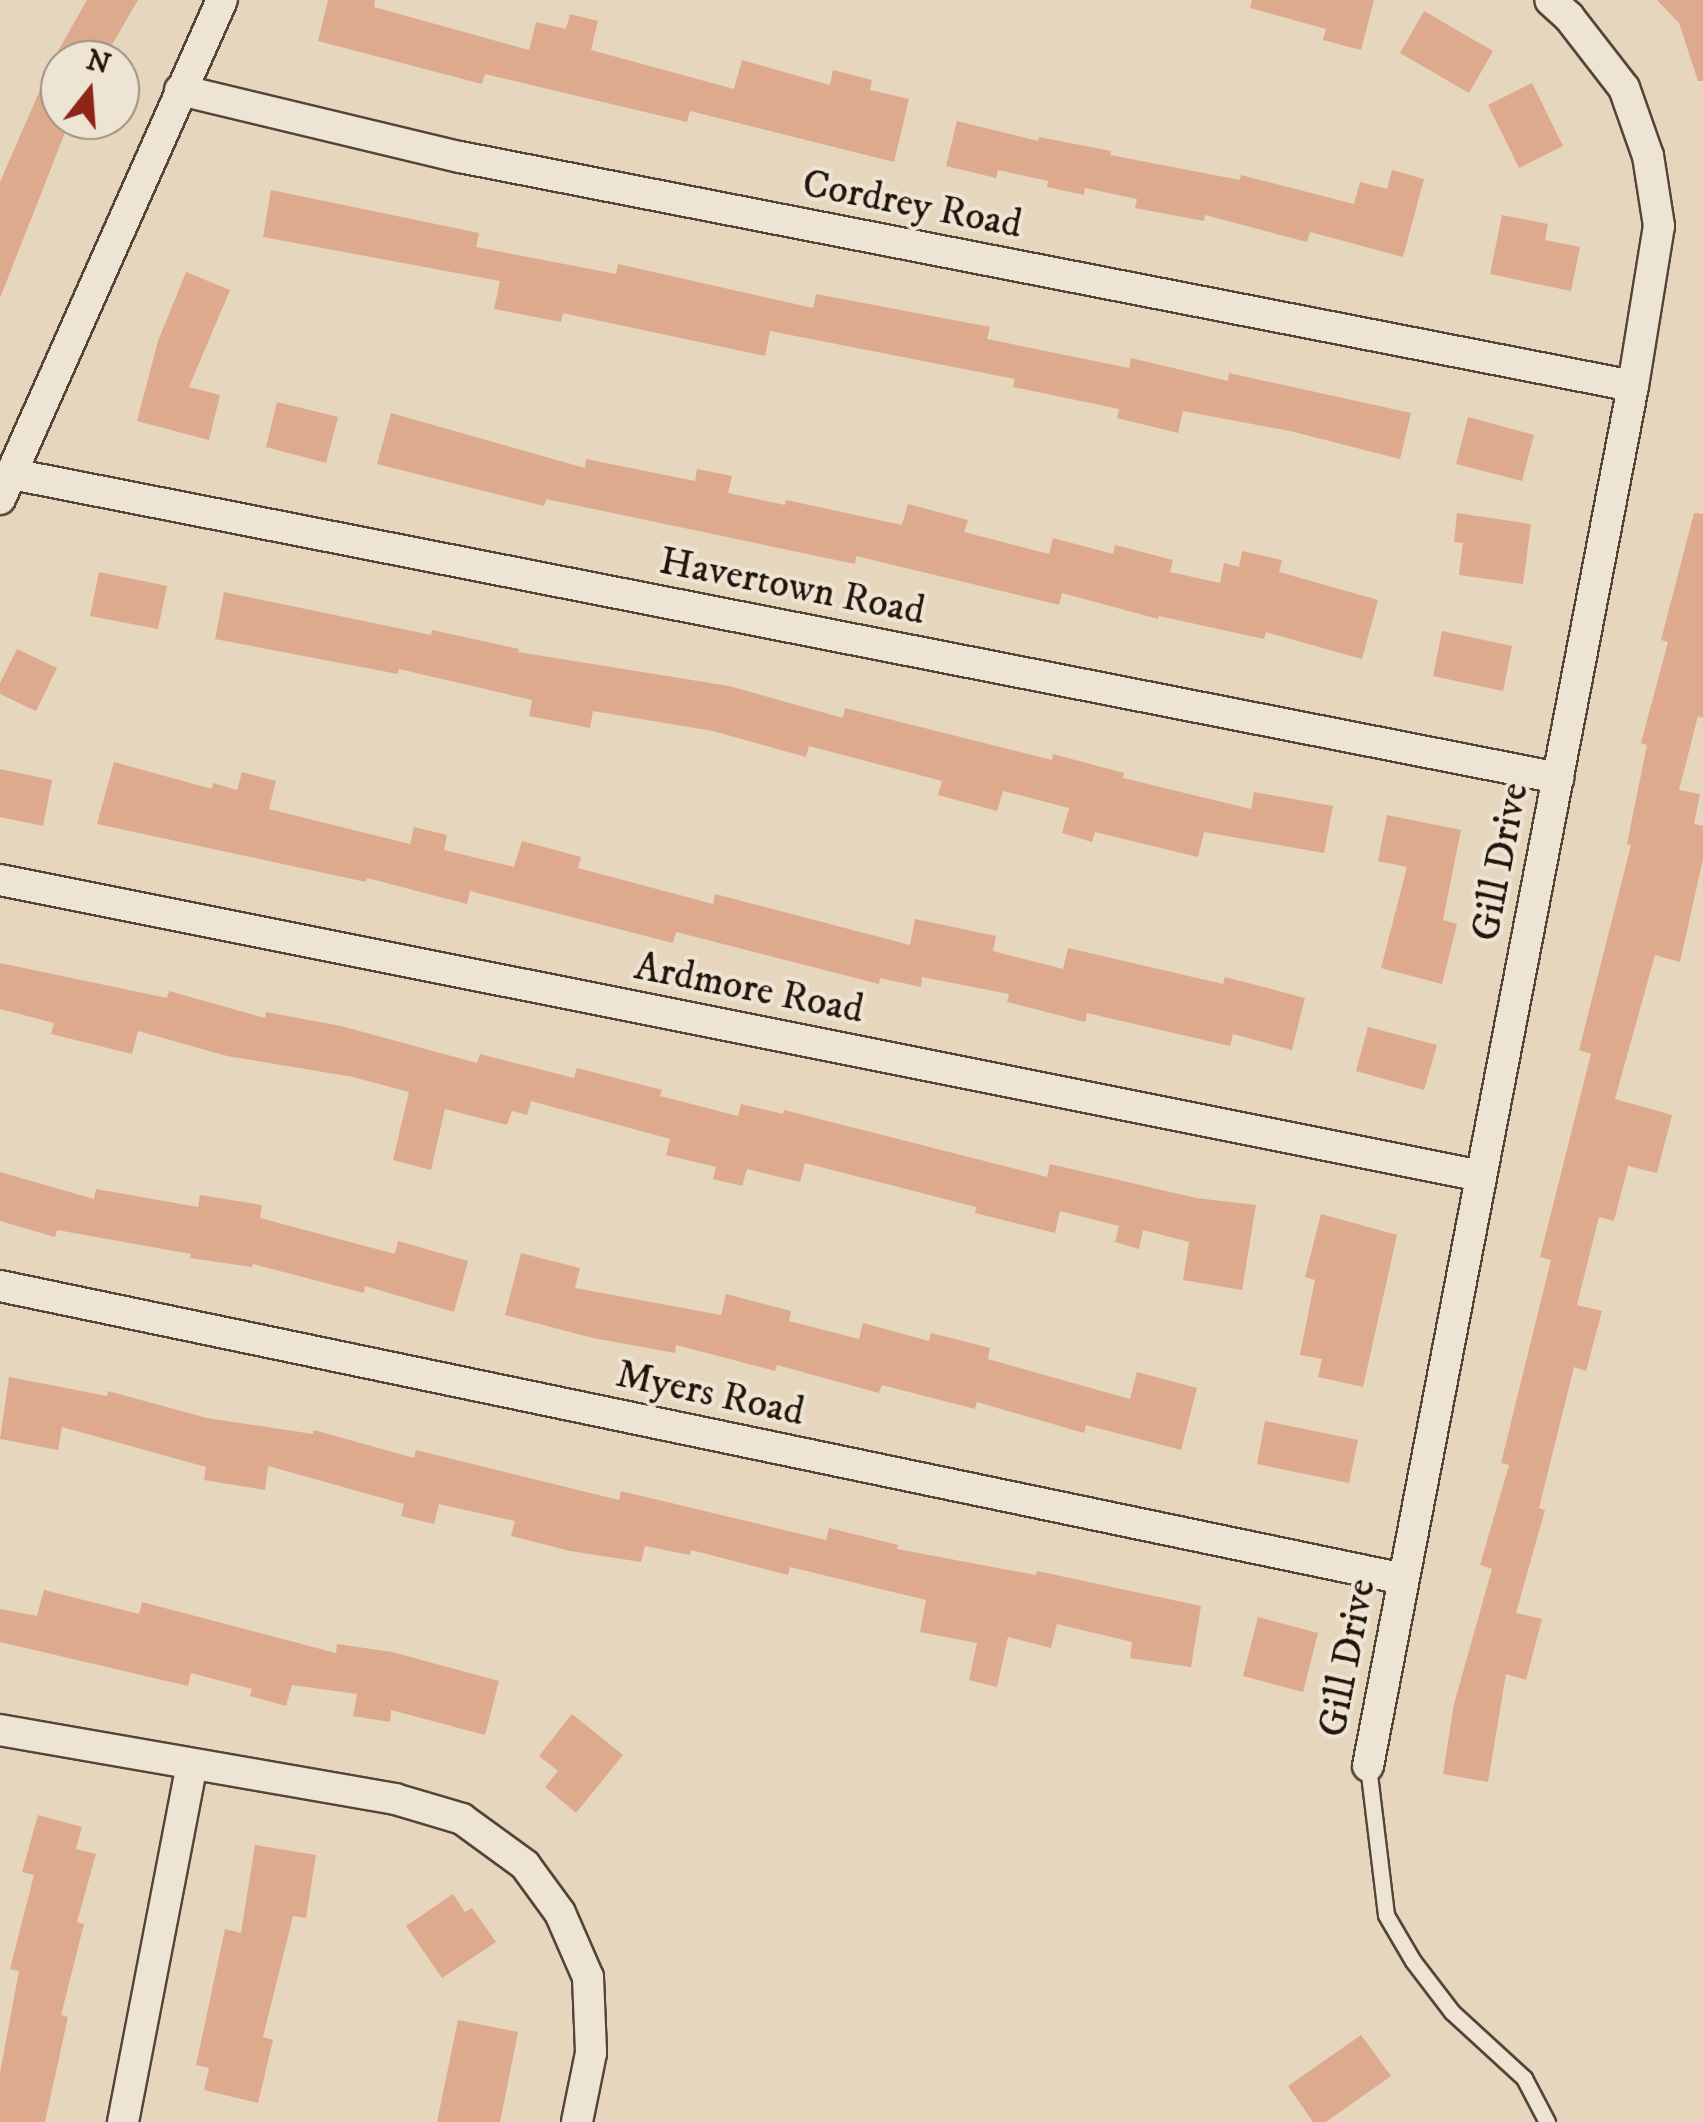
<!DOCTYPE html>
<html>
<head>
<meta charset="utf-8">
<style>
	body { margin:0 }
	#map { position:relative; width:1703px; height:2122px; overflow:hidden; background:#e5d6bd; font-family:"IM FELL DW Pica",serif }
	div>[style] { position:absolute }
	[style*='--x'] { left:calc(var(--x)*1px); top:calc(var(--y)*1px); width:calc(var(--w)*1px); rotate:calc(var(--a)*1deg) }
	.building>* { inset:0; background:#deaa8e }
	.roads { filter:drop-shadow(2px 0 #544538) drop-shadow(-2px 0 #544538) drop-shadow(0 2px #544538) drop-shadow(0 -2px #544538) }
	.lane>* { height:15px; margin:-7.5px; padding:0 7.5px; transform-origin:7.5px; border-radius:7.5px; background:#eee4d4 }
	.street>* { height:30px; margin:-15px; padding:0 15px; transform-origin:15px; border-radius:15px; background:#eee4d4 }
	span { translate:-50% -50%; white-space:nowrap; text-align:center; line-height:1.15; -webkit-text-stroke:8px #eee4d4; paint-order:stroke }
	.street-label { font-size:40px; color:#23150b }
	.north { position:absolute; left:40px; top:40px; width:100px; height:100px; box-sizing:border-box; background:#eee4d4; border:2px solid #9d9184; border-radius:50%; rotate:17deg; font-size:28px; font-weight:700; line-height:40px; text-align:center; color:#23150b }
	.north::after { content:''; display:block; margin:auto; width:35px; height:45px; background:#8f2418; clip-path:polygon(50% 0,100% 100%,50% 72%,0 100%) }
</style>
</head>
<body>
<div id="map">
	<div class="building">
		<i style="clip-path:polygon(87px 0,138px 0,103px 60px,60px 60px,60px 120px,70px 120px,0 298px,0 182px,53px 60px)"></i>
		<i style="clip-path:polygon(328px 0,375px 0,374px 7px,529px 50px,536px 22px,566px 29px,570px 14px,598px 21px,591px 50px,734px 89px,742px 60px,830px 85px,833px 70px,872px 80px,870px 90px,909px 99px,894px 162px,690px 111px,687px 122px,485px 74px,482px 84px,318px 41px)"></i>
		<i style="clip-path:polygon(1252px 0,1374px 0,1361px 50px,1323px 40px,1326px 29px,1250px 8px)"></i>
		<i style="clip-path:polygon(1657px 0,1703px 0,1703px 81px,1698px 81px,1679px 23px)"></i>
		<i style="clip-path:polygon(1424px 11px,1493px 51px,1469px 93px,1400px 53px)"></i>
		<i style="clip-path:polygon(1532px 83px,1563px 146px,1519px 168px,1488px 105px)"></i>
		<i style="clip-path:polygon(957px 121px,1038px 141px,1039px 137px,1111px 151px,1110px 155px,1240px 180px,1241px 175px,1354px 204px,1360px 182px,1387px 189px,1392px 170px,1424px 179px,1403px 257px,1310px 232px,1307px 242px,1205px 215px,1204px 221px,1135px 208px,1137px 199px,1085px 188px,1084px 195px,1047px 187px,1048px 181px,998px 170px,996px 178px,946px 166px)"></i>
		<i style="clip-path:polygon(271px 190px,479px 233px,476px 247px,616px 274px,618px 264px,813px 308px,816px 294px,990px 327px,987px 339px,1129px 368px,1131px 358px,1228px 381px,1229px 373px,1411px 413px,1400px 459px,1290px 431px,1183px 411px,1178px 433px,1117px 418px,1119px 409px,1013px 387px,1015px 379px,770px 331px,765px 356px,563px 313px,561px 322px,494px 309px,500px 281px,263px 237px)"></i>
		<i style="clip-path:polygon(1502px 215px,1548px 224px,1545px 240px,1580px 247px,1571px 291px,1490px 274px)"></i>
		<i style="clip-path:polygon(186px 272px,230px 290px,189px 387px,220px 395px,209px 440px,137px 421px,158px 341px)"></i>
		<i style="clip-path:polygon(277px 402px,338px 417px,326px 463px,266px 447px)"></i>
		<i style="clip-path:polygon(391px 413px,585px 468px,586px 459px,695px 481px,697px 469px,732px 476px,728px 493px,785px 505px,786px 500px,902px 525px,908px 504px,968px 520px,964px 532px,1049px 554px,1053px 538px,1113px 554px,1115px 545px,1173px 560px,1170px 572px,1220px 583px,1224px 563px,1239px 567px,1242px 551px,1282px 560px,1279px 572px,1378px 600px,1362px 659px,1266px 632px,1264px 639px,1159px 616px,1158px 619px,1062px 593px,1059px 605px,856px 556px,855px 564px,546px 499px,544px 506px,377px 464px)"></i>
		<i style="clip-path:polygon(1468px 417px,1534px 435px,1522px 481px,1456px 464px)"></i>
		<i style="clip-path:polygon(1457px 513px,1531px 524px,1523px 584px,1459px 575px,1463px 543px,1454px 542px)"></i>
		<i style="clip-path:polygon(1694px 513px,1703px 514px,1703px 718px,1698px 716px,1679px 790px,1700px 794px,1694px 824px,1703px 826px,1703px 859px,1680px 962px,1655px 955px,1615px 1099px,1672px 1115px,1657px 1173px,1628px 1166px,1614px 1221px,1599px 1217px,1577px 1305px,1602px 1311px,1586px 1371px,1574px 1367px,1539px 1508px,1545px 1510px,1516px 1613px,1542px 1619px,1526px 1680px,1506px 1674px,1488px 1782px,1443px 1774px,1454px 1704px,1492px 1569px,1480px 1565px,1509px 1465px,1501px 1463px,1551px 1260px,1540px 1257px,1591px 1054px,1579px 1050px,1631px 845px,1627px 844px,1647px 745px,1641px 743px,1668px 642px,1661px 640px)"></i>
		<i style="clip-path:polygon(99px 572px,167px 586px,158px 629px,90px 616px)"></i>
		<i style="clip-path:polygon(224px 592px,431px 635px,432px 630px,519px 649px,518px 652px,729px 686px,843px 718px,845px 708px,1052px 760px,1053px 754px,1124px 773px,1123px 778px,1251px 809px,1254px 792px,1333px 806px,1324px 853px,1204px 832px,1198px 857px,1095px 832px,1092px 842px,1062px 833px,1069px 808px,1003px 791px,997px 811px,938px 795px,942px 781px,809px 746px,806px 757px,713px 731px,593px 711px,590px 728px,529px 716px,532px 700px,399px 669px,398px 674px,215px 639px)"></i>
		<i style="clip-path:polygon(1442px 631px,1512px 646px,1503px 691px,1433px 676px)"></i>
		<i style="clip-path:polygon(17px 649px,57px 668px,36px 711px,0 694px,0 683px)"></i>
		<i style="clip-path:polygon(114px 762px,212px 789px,213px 783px,237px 790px,242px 772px,276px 781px,269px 809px,410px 844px,414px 827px,447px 835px,444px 850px,514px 867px,522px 841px,581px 857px,578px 868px,713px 904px,715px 894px,910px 945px,915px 919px,996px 936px,993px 951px,1063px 969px,1068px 948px,1223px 984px,1225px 977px,1305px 998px,1292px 1050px,1233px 1034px,1230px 1046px,1087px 1013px,1085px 1022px,1007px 1002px,1009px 994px,922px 977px,921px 987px,880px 978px,879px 984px,676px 932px,673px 943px,470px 891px,467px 904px,367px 878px,366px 882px,97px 824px)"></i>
		<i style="clip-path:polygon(0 769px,52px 780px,43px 826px,0 817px)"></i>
		<i style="clip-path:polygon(1387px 815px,1461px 830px,1443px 920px,1457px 924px,1442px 984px,1381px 968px,1407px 867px,1378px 861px)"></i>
		<i style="clip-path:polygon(0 963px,167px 998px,169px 991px,265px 1018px,266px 1012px,341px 1026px,477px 1063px,480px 1054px,574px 1078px,577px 1068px,662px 1090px,660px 1096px,738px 1116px,741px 1104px,783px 1114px,784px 1110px,1047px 1177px,1050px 1164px,1196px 1198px,1256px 1205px,1242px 1290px,1183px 1280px,1189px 1242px,1143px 1230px,1139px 1249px,1115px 1242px,1119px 1226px,1060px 1211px,1055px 1233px,975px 1213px,976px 1207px,805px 1163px,800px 1182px,747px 1169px,742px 1186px,713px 1179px,716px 1167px,666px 1155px,670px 1139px,531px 1101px,527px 1115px,512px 1111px,507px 1125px,445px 1109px,431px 1170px,393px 1160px,409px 1092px,353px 1077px,227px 1056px,138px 1031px,132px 1054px,51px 1034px,54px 1023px,0 1009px)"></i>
		<i style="clip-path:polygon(1368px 1027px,1437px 1045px,1424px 1090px,1356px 1071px)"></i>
		<i style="clip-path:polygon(0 1172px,94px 1199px,96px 1189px,198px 1207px,200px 1195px,262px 1205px,260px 1218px,395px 1254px,398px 1241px,468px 1261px,454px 1312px,365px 1286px,364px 1293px,253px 1264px,252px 1267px,190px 1258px,191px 1254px,57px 1230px,55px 1237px,0 1221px)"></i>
		<i style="clip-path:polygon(1321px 1214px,1397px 1235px,1363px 1387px,1318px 1377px,1322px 1359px,1300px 1355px,1315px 1280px,1305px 1277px)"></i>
		<i style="clip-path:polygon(521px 1253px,580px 1268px,575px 1288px,721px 1315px,726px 1294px,791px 1311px,789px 1321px,859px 1339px,863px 1323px,929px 1341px,931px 1333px,990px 1348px,988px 1359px,1130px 1399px,1137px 1372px,1197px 1388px,1181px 1450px,1086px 1425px,1084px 1433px,977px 1402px,975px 1409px,882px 1385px,879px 1393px,777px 1365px,775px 1371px,676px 1345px,675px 1353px,593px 1338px,505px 1315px)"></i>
		<i style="clip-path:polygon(9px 1377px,107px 1396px,108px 1391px,207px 1418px,313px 1434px,314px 1430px,414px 1458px,416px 1450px,619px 1500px,621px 1491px,826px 1540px,829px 1528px,898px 1545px,897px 1549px,1036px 1575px,1037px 1571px,1201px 1606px,1191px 1667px,1130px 1658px,1132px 1642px,1057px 1624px,1051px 1648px,1008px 1637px,997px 1687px,969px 1680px,977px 1643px,920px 1632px,926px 1600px,790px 1567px,788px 1575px,691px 1550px,690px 1555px,645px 1546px,641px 1562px,570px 1551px,511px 1536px,515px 1521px,439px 1504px,434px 1524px,401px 1516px,404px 1504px,268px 1466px,265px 1490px,204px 1480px,206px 1467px,62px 1427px,58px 1450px,0 1439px)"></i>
		<i style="clip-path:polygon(1265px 1421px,1358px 1440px,1349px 1483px,1257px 1464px)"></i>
		<i style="clip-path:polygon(44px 1590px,139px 1614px,142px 1602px,336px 1653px,337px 1644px,392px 1652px,499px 1681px,485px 1735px,391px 1710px,390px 1722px,353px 1716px,357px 1694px,292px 1685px,286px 1706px,250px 1696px,252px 1689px,191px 1673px,188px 1686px,0 1642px,0 1609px,37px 1616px)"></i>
		<i style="clip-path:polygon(1258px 1617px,1318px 1633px,1303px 1692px,1243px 1676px)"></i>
		<i style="clip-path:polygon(572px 1714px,623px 1755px,576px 1813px,545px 1787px,558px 1771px,539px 1756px)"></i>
		<i style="clip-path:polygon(38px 1815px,82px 1827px,76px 1849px,96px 1854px,77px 1922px,84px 1924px,61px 2015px,68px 2017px,45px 2122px,0 2122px,0 2073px,19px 1971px,10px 1969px,34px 1875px,22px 1872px)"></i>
		<i style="clip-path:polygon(255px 1845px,316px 1855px,306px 1918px,293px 1916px,263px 2037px,273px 2040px,258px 2103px,204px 2090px,209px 2068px,196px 2065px,225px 1929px,241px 1933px)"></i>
		<i style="clip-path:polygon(453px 1894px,465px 1912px,472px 1908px,496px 1942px,442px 1978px,406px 1926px)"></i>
		<i style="clip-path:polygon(458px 2020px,518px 2032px,500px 2122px,437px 2122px)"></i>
		<i style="clip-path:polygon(1361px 2035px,1391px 2076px,1326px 2122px,1313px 2122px,1288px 2086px)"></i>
	</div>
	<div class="roads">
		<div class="lane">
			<i style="--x:1368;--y:1766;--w:150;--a:83.1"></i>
			<i style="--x:1386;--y:1915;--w:53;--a:59.6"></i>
			<i style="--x:1413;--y:1961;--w:64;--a:52.6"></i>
			<i style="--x:1452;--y:2012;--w:98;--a:42.5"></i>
			<i style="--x:1524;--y:2078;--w:50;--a:62.4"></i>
		</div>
		<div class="street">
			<i style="--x:180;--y:90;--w:288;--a:13.5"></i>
			<i style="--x:460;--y:157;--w:1195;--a:11.05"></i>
			<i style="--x:12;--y:474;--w:1576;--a:11.12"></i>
			<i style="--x:0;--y:499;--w:546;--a:-66.02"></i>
			<i style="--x:0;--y:880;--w:1510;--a:11.3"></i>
			<i style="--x:0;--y:1286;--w:1434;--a:11.79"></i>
			<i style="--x:0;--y:1730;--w:401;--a:9.9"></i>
			<i style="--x:395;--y:1799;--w:70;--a:16.6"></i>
			<i style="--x:462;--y:1819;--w:78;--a:36.1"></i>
			<i style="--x:525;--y:1865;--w:59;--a:53.9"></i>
			<i style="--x:560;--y:1913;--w:70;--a:66.4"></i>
			<i style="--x:588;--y:1977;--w:76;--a:87.7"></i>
			<i style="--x:591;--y:2053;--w:70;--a:101.5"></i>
			<i style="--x:1368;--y:1766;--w:1405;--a:-79.13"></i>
			<i style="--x:1633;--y:386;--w:162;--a:-80.8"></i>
			<i style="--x:1659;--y:226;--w:71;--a:-98.9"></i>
			<i style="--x:1648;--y:156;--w:72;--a:-109.4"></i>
			<i style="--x:1624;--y:88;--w:90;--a:-127.8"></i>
			<i style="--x:1569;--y:17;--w:25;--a:-138"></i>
			<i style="--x:123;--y:2122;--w:364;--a:-79.1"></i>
		</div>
	</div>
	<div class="street-label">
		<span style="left:912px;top:205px;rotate:11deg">Cordrey Road</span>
		<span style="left:792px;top:587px;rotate:11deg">Havertown Road</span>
		<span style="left:1501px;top:862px;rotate:-79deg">Gill Drive</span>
		<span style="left:749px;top:989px;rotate:11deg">Ardmore Road</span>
		<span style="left:710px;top:1394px;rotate:12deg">Myers Road</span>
		<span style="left:1348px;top:1658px;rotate:-79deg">Gill Drive</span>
	</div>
	<div class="north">N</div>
</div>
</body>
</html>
